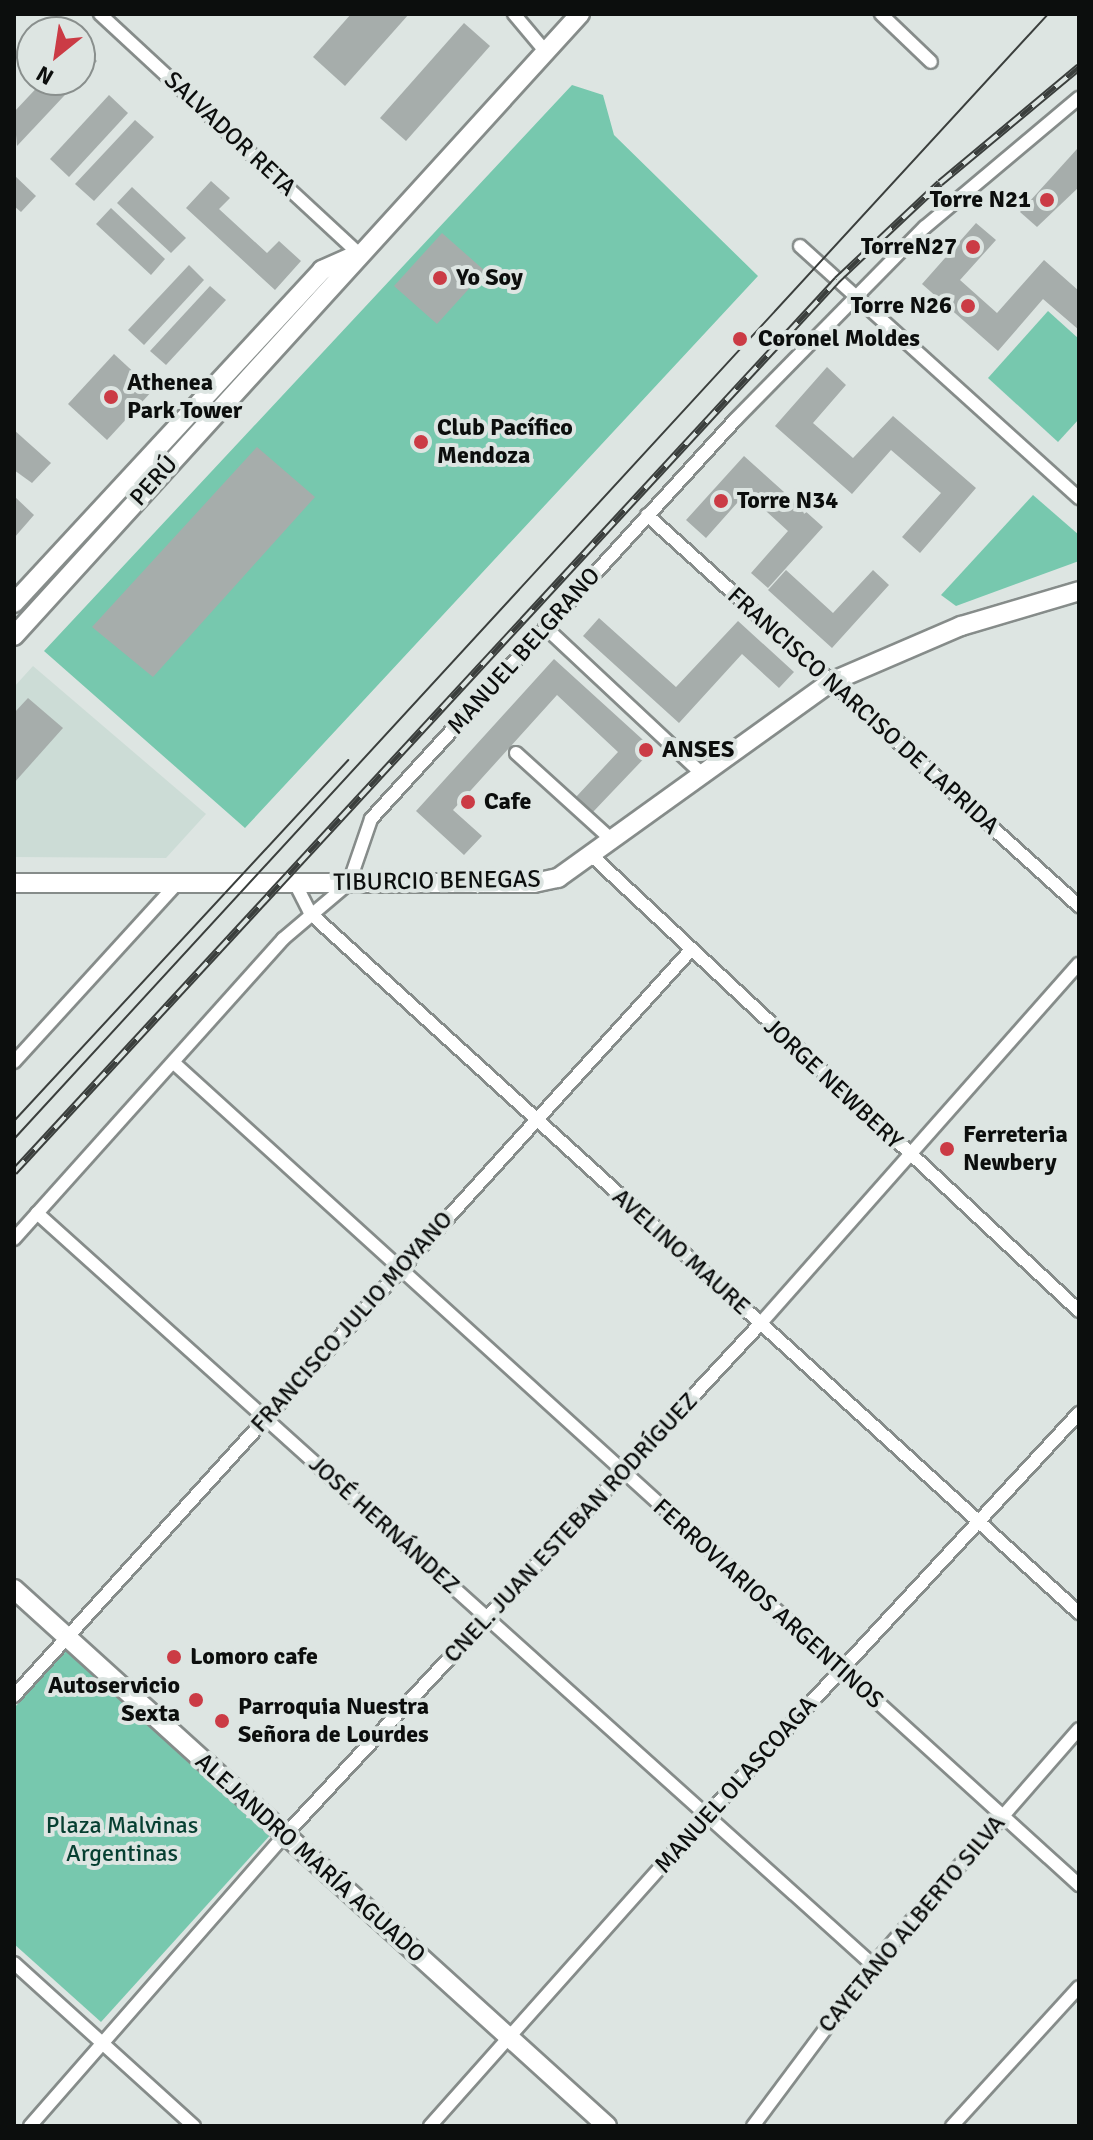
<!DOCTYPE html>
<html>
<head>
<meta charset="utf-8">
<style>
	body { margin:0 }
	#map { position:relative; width:1093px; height:2140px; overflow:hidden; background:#dde5e2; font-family:Signika,sans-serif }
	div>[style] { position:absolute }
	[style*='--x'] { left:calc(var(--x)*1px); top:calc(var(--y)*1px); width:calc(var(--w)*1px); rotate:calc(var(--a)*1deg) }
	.built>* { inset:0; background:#ccdcd6 }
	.green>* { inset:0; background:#77c8ae }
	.building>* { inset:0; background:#a6adab }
	.roads { filter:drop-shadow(2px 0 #868c8a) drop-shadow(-2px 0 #868c8a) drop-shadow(0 2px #868c8a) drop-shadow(0 -2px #868c8a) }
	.street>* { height:12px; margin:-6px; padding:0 6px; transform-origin:6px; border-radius:6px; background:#fff }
	.secondary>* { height:18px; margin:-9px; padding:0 9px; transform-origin:9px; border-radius:9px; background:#fff }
	.tram>* { height:2px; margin:-1px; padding:0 1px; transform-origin:1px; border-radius:1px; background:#3b3f3d }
	.rail>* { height:8px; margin-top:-4px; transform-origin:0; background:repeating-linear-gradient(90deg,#dde5e2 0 15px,#3b3f3d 0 30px); box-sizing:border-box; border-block:2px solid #3b3f3d }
	.dots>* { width:22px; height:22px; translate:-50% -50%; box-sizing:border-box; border:4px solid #dde5e2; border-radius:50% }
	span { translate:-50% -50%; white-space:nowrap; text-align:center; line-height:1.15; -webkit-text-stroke:8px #dde5e2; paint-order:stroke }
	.street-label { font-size:24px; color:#0c0e0d }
	.poi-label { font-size:24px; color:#0c0e0d; font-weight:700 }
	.right { translate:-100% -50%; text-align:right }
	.left { translate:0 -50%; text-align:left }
	.park-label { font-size:24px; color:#063f31 }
	.frame { position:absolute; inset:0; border:16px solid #0c0e0d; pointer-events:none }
	.north { position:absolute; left:16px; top:16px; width:80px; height:80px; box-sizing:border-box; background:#dde5e2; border:2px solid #898f8d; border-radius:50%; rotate:210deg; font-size:22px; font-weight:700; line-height:32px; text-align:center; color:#0c0e0d }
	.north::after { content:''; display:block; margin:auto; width:28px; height:36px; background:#cb3b45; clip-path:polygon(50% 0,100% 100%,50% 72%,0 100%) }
</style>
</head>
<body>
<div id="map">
	<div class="built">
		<i style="clip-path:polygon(33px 666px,206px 814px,166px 858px,14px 857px,14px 687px)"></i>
	</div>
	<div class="green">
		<i style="clip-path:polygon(572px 85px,603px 95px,614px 135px,758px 276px,245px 828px,44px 651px)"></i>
		<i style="clip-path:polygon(1048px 311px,1079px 339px,1079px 419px,1058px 442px,988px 378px)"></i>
		<i style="clip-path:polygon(1033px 495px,1079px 535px,1079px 561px,956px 606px,941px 595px)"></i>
		<i style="clip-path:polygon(69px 1648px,273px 1832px,101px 2022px,14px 1944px,14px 1708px)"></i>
	</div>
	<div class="building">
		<i style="clip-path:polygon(351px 14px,409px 14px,345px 86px,313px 57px)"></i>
		<i style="clip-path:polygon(464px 23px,490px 46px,406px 141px,380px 118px)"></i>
		<i style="clip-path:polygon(80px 45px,97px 61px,80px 79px)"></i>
		<i style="clip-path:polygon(44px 80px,79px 80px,17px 146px,14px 112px)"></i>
		<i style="clip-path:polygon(109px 95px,128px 113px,69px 177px,50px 159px)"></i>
		<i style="clip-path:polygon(135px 120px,154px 137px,94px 201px,75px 184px)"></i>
		<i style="clip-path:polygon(1077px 149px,1079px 187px,1037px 227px,1020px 212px)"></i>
		<i style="clip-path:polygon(14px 175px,36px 196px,21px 212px,14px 206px)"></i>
		<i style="clip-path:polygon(211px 181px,230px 198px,219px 209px,267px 253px,279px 241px,301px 261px,275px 290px,186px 208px)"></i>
		<i style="clip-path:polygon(132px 187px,186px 238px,171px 253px,117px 203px)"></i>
		<i style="clip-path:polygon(111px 208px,165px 259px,151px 275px,96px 224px)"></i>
		<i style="clip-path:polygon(976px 223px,996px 240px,960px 280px,997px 313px,1044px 260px,1079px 291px,1079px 330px,1043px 299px,998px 351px,922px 284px)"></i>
		<i style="clip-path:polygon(442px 233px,485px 271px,437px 324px,394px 286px)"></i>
		<i style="clip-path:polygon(189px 265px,204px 280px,144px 345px,128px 330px)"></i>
		<i style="clip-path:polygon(210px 286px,226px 300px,166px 365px,150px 351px)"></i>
		<i style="clip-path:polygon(114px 354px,153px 390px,107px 440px,68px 404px)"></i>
		<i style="clip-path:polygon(827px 367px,846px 385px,813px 423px,853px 458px,893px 416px,976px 488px,920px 553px,902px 537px,941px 493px,891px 450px,852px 494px,775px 426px)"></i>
		<i style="clip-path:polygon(14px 430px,51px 463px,32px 483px,14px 470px)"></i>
		<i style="clip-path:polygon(257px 447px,315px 497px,153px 677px,92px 627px)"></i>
		<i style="clip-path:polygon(744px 456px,823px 527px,768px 588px,751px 573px,788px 531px,746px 493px,706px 538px,686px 520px)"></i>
		<i style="clip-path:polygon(14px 496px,34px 515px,14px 538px)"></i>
		<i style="clip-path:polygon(786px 570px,833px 613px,873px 570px,889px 585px,832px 648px,768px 590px)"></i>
		<i style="clip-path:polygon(599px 618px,676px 687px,738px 621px,794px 672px,779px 688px,742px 654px,679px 723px,583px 636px)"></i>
		<i style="clip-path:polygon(554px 659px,653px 749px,592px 813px,576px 797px,618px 752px,557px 695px,453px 810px,482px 836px,464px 855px,416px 811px)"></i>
		<i style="clip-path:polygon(28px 698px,63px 728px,14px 783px,14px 713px)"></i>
	</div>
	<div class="roads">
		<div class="street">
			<i style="--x:100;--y:14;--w:353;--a:42.8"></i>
			<i style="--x:514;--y:14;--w:48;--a:50"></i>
			<i style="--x:881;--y:14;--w:69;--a:43.8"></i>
			<i style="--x:800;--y:246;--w:376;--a:42.1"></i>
			<i style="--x:647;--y:515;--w:583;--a:42.15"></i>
			<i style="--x:546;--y:628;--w:214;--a:43.1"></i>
			<i style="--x:516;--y:753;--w:128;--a:42.2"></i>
			<i style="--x:590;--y:854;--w:669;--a:43.06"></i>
			<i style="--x:294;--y:881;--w:36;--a:63"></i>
			<i style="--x:310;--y:913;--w:1040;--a:42.31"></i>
			<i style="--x:14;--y:1062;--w:245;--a:-47.6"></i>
			<i style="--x:174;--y:1063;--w:1223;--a:42.25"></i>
			<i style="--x:37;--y:1213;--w:1124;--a:41.97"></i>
			<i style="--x:14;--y:1239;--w:403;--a:-48.1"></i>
			<i style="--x:283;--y:939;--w:87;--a:-40.3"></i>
			<i style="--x:349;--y:883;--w:68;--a:-71"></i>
			<i style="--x:371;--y:819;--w:542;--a:-47.62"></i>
			<i style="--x:736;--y:419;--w:269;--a:-45.5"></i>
			<i style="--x:925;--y:227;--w:201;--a:-40"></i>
			<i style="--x:14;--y:1696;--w:1007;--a:-47.78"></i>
			<i style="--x:14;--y:1963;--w:243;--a:42.2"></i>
			<i style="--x:30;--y:2126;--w:387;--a:-48.8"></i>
			<i style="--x:285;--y:1835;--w:698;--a:-47.09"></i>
			<i style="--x:760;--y:1324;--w:481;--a:-48.5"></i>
			<i style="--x:430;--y:2126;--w:416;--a:-48.3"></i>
			<i style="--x:707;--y:1815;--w:548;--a:-47.22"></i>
			<i style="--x:753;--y:2126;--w:201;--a:-53.3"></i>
			<i style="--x:873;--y:1965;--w:313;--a:-48.9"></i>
			<i style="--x:952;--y:2126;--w:188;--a:-47.6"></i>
		</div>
		<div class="secondary">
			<i style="--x:14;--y:603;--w:454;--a:-47.2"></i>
			<i style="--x:322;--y:270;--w:37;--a:-24"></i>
			<i style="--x:14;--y:636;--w:841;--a:-47.7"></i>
			<i style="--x:14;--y:883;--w:520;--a:0"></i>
			<i style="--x:534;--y:883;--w:25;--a:-12"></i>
			<i style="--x:558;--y:878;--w:336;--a:-35.7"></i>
			<i style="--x:831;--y:682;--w:142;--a:-23.3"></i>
			<i style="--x:961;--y:626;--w:123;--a:-16.5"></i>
			<i style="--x:14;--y:1589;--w:800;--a:42.16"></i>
		</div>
	</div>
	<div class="tram">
		<i style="--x:14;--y:1121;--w:492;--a:-47.2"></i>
		<i style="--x:14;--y:1139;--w:1528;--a:-47.41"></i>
	</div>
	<div class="rail">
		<i style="--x:14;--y:1172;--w:1214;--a:-47.3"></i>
		<i style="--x:837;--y:280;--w:141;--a:-43.3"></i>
		<i style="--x:940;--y:183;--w:181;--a:-39.8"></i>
	</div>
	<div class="dots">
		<i style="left:1047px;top:200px;background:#cb3b45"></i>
		<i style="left:973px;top:247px;background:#cb3b45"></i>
		<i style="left:440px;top:278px;background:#cb3b45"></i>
		<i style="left:968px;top:306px;background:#cb3b45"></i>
		<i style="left:740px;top:339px;background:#cb3b45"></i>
		<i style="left:111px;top:397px;background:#cb3b45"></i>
		<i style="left:421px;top:442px;background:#cb3b45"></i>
		<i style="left:721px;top:501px;background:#cb3b45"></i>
		<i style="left:646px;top:750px;background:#cb3b45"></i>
		<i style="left:468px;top:802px;background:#cb3b45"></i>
		<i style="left:947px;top:1149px;background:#cb3b45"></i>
		<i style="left:174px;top:1657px;background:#cb3b45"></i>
		<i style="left:196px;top:1700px;background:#cb3b45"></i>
		<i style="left:222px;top:1721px;background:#cb3b45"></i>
	</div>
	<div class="street-label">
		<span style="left:230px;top:134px;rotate:43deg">SALVADOR RETA</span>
		<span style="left:154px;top:481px;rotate:-48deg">PERÚ</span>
		<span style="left:524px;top:651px;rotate:-48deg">MANUEL BELGRANO</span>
		<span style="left:863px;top:711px;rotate:42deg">FRANCISCO NARCISO DE LAPRIDA</span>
		<span style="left:437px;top:881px;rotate:-1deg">TIBURCIO BENEGAS</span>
		<span style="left:833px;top:1084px;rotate:43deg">JORGE NEWBERY</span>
		<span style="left:681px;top:1252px;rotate:42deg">AVELINO MAURE</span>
		<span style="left:352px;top:1322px;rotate:-48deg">FRANCISCO JULIO MOYANO</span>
		<span style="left:384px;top:1525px;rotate:42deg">JOSÉ HERNÁNDEZ</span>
		<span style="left:571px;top:1528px;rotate:-47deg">CNEL. JUAN ESTEBAN RODRÍGUEZ</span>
		<span style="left:768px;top:1604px;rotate:42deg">FERROVIARIOS ARGENTINOS</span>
		<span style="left:736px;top:1785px;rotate:-48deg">MANUEL OLASCOAGA</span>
		<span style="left:310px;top:1858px;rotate:42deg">ALEJANDRO MARÍA AGUADO</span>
		<span style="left:912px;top:1924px;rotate:-50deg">CAYETANO ALBERTO SILVA</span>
	</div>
	<div class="poi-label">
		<span class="right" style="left:1031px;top:200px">Torre N21</span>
		<span class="right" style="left:957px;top:247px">TorreN27</span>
		<span class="left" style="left:456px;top:278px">Yo Soy</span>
		<span class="right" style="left:952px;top:306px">Torre N26</span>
		<span class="left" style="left:758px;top:339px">Coronel Moldes</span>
		<span class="left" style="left:127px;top:397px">Athenea<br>Park Tower</span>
		<span class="left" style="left:437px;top:442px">Club Pacífico<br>Mendoza</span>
		<span class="left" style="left:737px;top:501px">Torre N34</span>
		<span class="left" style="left:662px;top:750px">ANSES</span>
		<span class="left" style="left:484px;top:802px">Cafe</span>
		<span class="left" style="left:963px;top:1149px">Ferreteria<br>Newbery</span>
		<span class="left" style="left:190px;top:1657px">Lomoro cafe</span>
		<span class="right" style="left:180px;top:1700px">Autoservicio<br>Sexta</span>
		<span class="left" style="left:238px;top:1721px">Parroquia Nuestra<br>Señora de Lourdes</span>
	</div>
	<div class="park-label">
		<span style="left:122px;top:1840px">Plaza Malvinas<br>Argentinas</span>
	</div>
	<div class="frame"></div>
	<div class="north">N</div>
</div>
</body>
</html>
